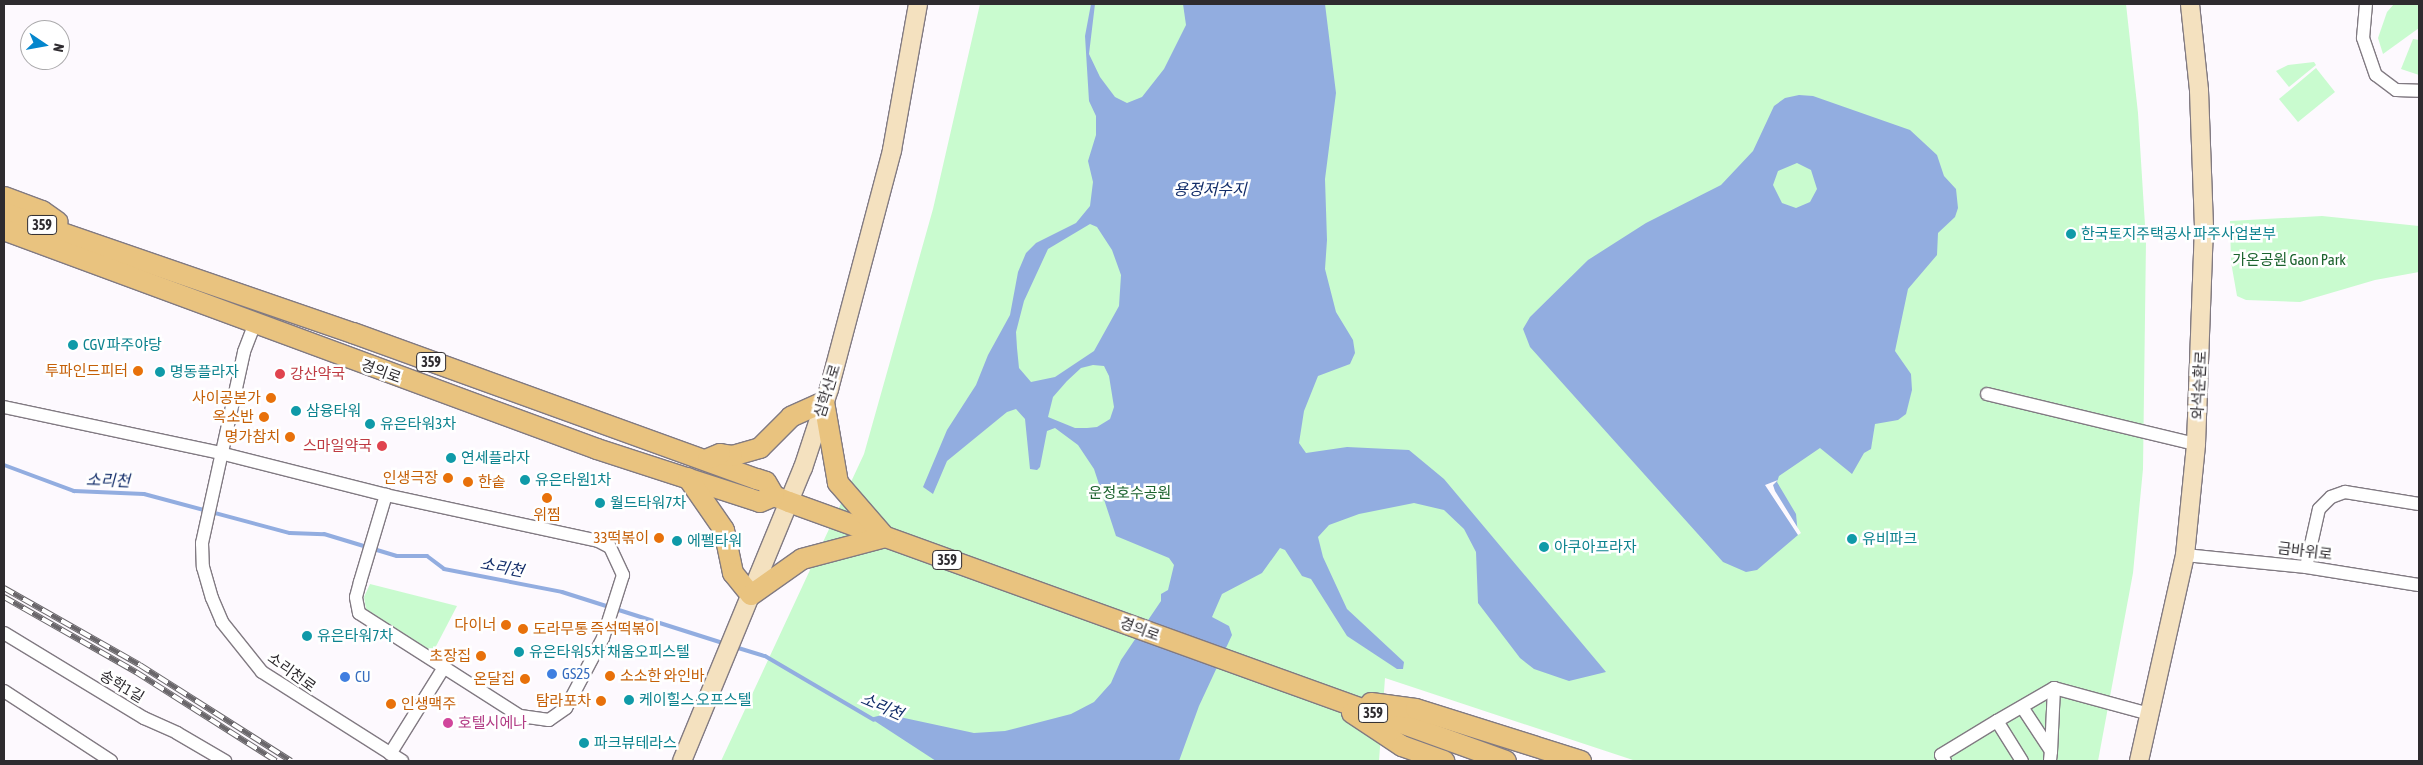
<!DOCTYPE html>
<html>
<head>
<meta charset="utf-8">
<style>
	body { margin:0 }
	#map { position:relative; width:2423px; height:765px; overflow:hidden; background:#fdf9fe; font-family:"Asap Condensed","Noto Sans KR",sans-serif }
	div>[style] { position:absolute }
	[style*='--x'] { left:calc(var(--x)*1px); top:calc(var(--y)*1px); width:calc(var(--w)*1px); rotate:calc(var(--a)*1deg) }
	.green>* { inset:0; background:#c9fbcf }
	.water>* { inset:0; background:#92ade0 }
	.pier>* { inset:0; background:#fdf9fe }
	.stream>* { height:4px; margin:-2px; padding:0 2px; transform-origin:2px; border-radius:2px; background:#92ade0 }
	.roads { filter:drop-shadow(1px 0 #817a82) drop-shadow(-1px 0 #817a82) drop-shadow(0 1px #817a82) drop-shadow(0 -1px #817a82) }
	.street>* { height:12px; margin:-6px; padding:0 6px; transform-origin:6px; border-radius:6px; background:#fff }
	.secondary>* { height:18px; margin:-9px; padding:0 9px; transform-origin:9px; border-radius:9px; background:#f4e1bf }
	.primary>* { height:20px; margin:-10px; padding:0 10px; transform-origin:10px; border-radius:10px; background:#e9c37f }
	.rail>* { height:5.5px; margin-top:-2.75px; transform-origin:0; background:repeating-linear-gradient(90deg,#fff 0 11px,#6a676b 0 22px); box-sizing:border-box; border-block:1px solid #6a676b }
	.dots>* { width:14px; height:14px; translate:-50% -50%; box-sizing:border-box; border:2px solid #fff; border-radius:50% }
	span { translate:-50% -50%; white-space:nowrap; text-align:center; line-height:1.15; -webkit-text-stroke:5px #fff; paint-order:stroke }
	.shield-label span { padding:1px 4px; background:#fff; border:1px solid; border-radius:4px; -webkit-text-stroke-width:0 }
	.shield-label { font-size:14px; color:#2e2b2f; font-weight:700 }
	.culture-label { font-size:15px; color:#0d838f }
	.left { translate:0 -50%; text-align:left }
	.park-label { font-size:15px; color:#1c632e }
	.food-label { font-size:15px; color:#c56008 }
	.right { translate:-100% -50%; text-align:right }
	.street-label { font-size:15px; color:#2e2b2f }
	.health-label { font-size:15px; color:#be3a42 }
	.shop-label { font-size:15px; color:#366cbe }
	.hotel-label { font-size:15px; color:#b23c85 }
	.water-label { font-size:16px; color:#122d69; font-style:italic }
	.frame { position:absolute; inset:0; border:5px solid #2e2b2f; pointer-events:none }
	.north { position:absolute; left:20px; top:20px; width:50px; height:50px; box-sizing:border-box; background:#fff; border:1px solid #abaaac; border-radius:50%; rotate:102deg; font-size:14px; font-weight:700; line-height:20px; text-align:center; color:#2e2b2f }
	.north::after { content:''; display:block; margin:auto; width:18px; height:22px; background:#0486cd; clip-path:polygon(50% 0,100% 100%,50% 72%,0 100%) }
</style>
</head>
<body>
<div id="map">
	<div class="green">
		<i style="clip-path:polygon(980px 4px,2126px 4px,2138px 113px,2146px 241px,2143px 469px,2133px 573px,2098px 761px,1636px 761px,1385px 678px,1379px 761px,721px 761px,864px 454px,933px 209px)"></i>
		<i style="clip-path:polygon(2419px 4px,2419px 28px,2383px 54px,2378px 38px,2387px 12px,2394px 4px)"></i>
		<i style="clip-path:polygon(2413px 39px,2419px 40px,2419px 75px,2401px 69px)"></i>
		<i style="clip-path:polygon(2314px 62px,2316px 65px,2289px 87px,2276px 71px,2288px 65px)"></i>
		<i style="clip-path:polygon(2316px 68px,2335px 92px,2298px 122px,2279px 99px)"></i>
		<i style="clip-path:polygon(2322px 216px,2419px 226px,2419px 272px,2375px 280px,2300px 302px,2246px 300px,2237px 296px,2231px 262px,2230px 221px)"></i>
		<i style="clip-path:polygon(370px 584px,457px 606px,433px 652px,366px 609px,364px 597px)"></i>
	</div>
	<div class="water">
		<i style="clip-path:polygon(evenodd,1091px 4px,1095px 4px,1089px 54px,1100px 77px,1115px 97px,1127px 103px,1142px 97px,1164px 69px,1186px 25px,1183px 4px,1325px 4px,1336px 93px,1325px 179px,1327px 240px,1325px 269px,1336px 312px,1353px 340px,1355px 353px,1350px 364px,1318px 376px,1304px 411px,1299px 443px,1306px 453px,1347px 447px,1409px 450px,1444px 479px,1606px 672px,1569px 681px,1534px 669px,1520px 658px,1478px 603px,1476px 552px,1464px 529px,1444px 510px,1414px 503px,1359px 514px,1329px 525px,1318px 537px,1323px 557px,1347px 609px,1404px 662px,1403px 669px,1397px 669px,1347px 636px,1311px 579px,1302px 576px,1285px 550px,1280px 548px,1262px 573px,1222px 594px,1212px 617px,1229px 626px,1232px 635px,1199px 706px,1179px 761px,936px 761px,870px 718px,882px 715px,895px 716px,974px 733px,1005px 731px,1071px 714px,1094px 702px,1111px 683px,1121px 660px,1161px 601px,1161px 594px,1168px 590px,1174px 565px,1169px 558px,1116px 536px,1094px 469px,1078px 445px,1055px 428px,1047px 431px,1040px 467px,1037px 470px,1030px 469px,1025px 419px,1016px 409px,1007px 412px,947px 461px,933px 494px,923px 487px,947px 430px,976px 385px,988px 355px,1010px 315px,1018px 272px,1026px 253px,1036px 243px,1076px 223px,1090px 206px,1093px 182px,1088px 161px,1096px 135px,1096px 116px,1089px 101px,1085px 36px,1091px 4px,1090px 224px,1097px 227px,1112px 250px,1121px 275px,1119px 306px,1094px 351px,1055px 377px,1031px 382px,1019px 368px,1017px 348px,1016px 332px,1024px 301px,1048px 249px,1090px 224px,1091px 4px,1093px 365px,1104px 366px,1109px 376px,1114px 407px,1110px 419px,1097px 427px,1087px 428px,1075px 428px,1048px 417px,1053px 397px,1067px 381px,1081px 368px,1093px 365px)"></i>
		<i style="clip-path:polygon(evenodd,1799px 95px,1813px 96px,1910px 130px,1937px 155px,1944px 176px,1956px 189px,1958px 208px,1955px 217px,1938px 233px,1937px 255px,1908px 289px,1895px 351px,1911px 374px,1912px 390px,1906px 414px,1898px 420px,1875px 424px,1871px 449px,1864px 453px,1852px 474px,1820px 448px,1779px 476px,1777px 482px,1796px 514px,1798px 535px,1757px 570px,1746px 572px,1723px 562px,1530px 347px,1523px 329px,1530px 317px,1588px 260px,1646px 223px,1721px 185px,1753px 151px,1774px 106px,1785px 98px,1799px 95px,1797px 163px,1811px 170px,1817px 189px,1810px 202px,1796px 208px,1782px 203px,1773px 185px,1778px 171px,1797px 163px)"></i>
	</div>
	<div class="pier">
		<i style="clip-path:polygon(1778px 480px,1773px 485px,1775px 491px,1801px 533px,1798px 535px,1765px 485px)"></i>
	</div>
	<div class="stream">
		<i style="--x:4;--y:465;--w:75;--a:20.4"></i>
		<i style="--x:74;--y:491;--w:70;--a:2.5"></i>
		<i style="--x:144;--y:494;--w:151;--a:15"></i>
		<i style="--x:290;--y:533;--w:34;--a:2"></i>
		<i style="--x:324;--y:534;--w:76;--a:16.8"></i>
		<i style="--x:397;--y:556;--w:30;--a:0"></i>
		<i style="--x:427;--y:556;--w:21;--a:37"></i>
		<i style="--x:444;--y:569;--w:120;--a:11"></i>
		<i style="--x:562;--y:592;--w:172;--a:17.6"></i>
		<i style="--x:735;--y:647;--w:31;--a:17"></i>
		<i style="--x:765;--y:656;--w:126;--a:30.4"></i>
	</div>
	<div class="roads">
		<div class="street">
			<i style="--x:2366;--y:4;--w:34;--a:95"></i>
			<i style="--x:2363;--y:38;--w:39;--a:71"></i>
			<i style="--x:2376;--y:75;--w:25;--a:37"></i>
			<i style="--x:2396;--y:90;--w:23;--a:2"></i>
			<i style="--x:255;--y:323;--w:31;--a:111"></i>
			<i style="--x:244;--y:352;--w:196;--a:102.4"></i>
			<i style="--x:202;--y:543;--w:24;--a:88"></i>
			<i style="--x:203;--y:567;--w:32;--a:74"></i>
			<i style="--x:212;--y:598;--w:26;--a:67"></i>
			<i style="--x:222;--y:622;--w:64;--a:51.3"></i>
			<i style="--x:262;--y:672;--w:166;--a:32.4"></i>
			<i style="--x:1987;--y:394;--w:215;--a:13.5"></i>
			<i style="--x:4;--y:407;--w:221;--a:12"></i>
			<i style="--x:220;--y:453;--w:171;--a:14.2"></i>
			<i style="--x:386;--y:495;--w:217;--a:12.2"></i>
			<i style="--x:598;--y:541;--w:13;--a:27"></i>
			<i style="--x:610;--y:547;--w:31;--a:65"></i>
			<i style="--x:623;--y:575;--w:66;--a:107.6"></i>
			<i style="--x:603;--y:638;--w:79;--a:117.9"></i>
			<i style="--x:566;--y:708;--w:21;--a:145"></i>
			<i style="--x:549;--y:720;--w:29;--a:-172"></i>
			<i style="--x:520;--y:716;--w:191;--a:-147.4"></i>
			<i style="--x:359;--y:613;--w:16;--a:-101"></i>
			<i style="--x:356;--y:597;--w:16;--a:-75"></i>
			<i style="--x:360;--y:582;--w:91;--a:-73.4"></i>
			<i style="--x:2185;--y:555;--w:122;--a:5.7"></i>
			<i style="--x:2306;--y:567;--w:114;--a:9.1"></i>
			<i style="--x:2306;--y:567;--w:59;--a:-77.4"></i>
			<i style="--x:2319;--y:509;--w:17;--a:-45"></i>
			<i style="--x:2331;--y:497;--w:15;--a:-20"></i>
			<i style="--x:2345;--y:492;--w:75;--a:9.2"></i>
			<i style="--x:4;--y:633;--w:164;--a:31.3"></i>
			<i style="--x:144;--y:718;--w:36;--a:24"></i>
			<i style="--x:177;--y:733;--w:56;--a:30.3"></i>
			<i style="--x:2054;--y:688;--w:99;--a:15.2"></i>
			<i style="--x:4;--y:691;--w:128;--a:33.2"></i>
			<i style="--x:2022;--y:707;--w:53;--a:56.6"></i>
			<i style="--x:2051;--y:751;--w:10;--a:96"></i>
			<i style="--x:1997;--y:721;--w:66;--a:-30.1"></i>
			<i style="--x:2054;--y:688;--w:63;--a:92.7"></i>
			<i style="--x:390;--y:754;--w:100;--a:-58.1"></i>
			<i style="--x:1945;--y:761;--w:7;--a:-124"></i>
			<i style="--x:1941;--y:755;--w:66;--a:-31.3"></i>
			<i style="--x:1997;--y:721;--w:47;--a:58"></i>
		</div>
		<div class="secondary">
			<i style="--x:682;--y:761;--w:317;--a:-67.6"></i>
			<i style="--x:803;--y:468;--w:83;--a:-71.8"></i>
			<i style="--x:829;--y:389;--w:247;--a:-75.2"></i>
			<i style="--x:892;--y:150;--w:148;--a:-79.9"></i>
			<i style="--x:2139;--y:761;--w:211;--a:-77.4"></i>
			<i style="--x:2185;--y:555;--w:112;--a:-84.3"></i>
			<i style="--x:2196;--y:444;--w:217;--a:-87.9"></i>
			<i style="--x:2204;--y:227;--w:137;--a:-92.1"></i>
			<i style="--x:2199;--y:90;--w:86;--a:-96"></i>
		</div>
		<div class="primary">
			<i style="--x:4;--y:197;--w:40;--a:20.2"></i>
			<i style="--x:42;--y:211;--w:19;--a:35"></i>
			<i style="--x:4;--y:213;--w:369;--a:19"></i>
			<i style="--x:353;--y:333;--w:430;--a:19.9"></i>
			<i style="--x:757;--y:479;--w:9;--a:18"></i>
			<i style="--x:766;--y:482;--w:16;--a:60"></i>
			<i style="--x:774;--y:496;--w:16;--a:22"></i>
			<i style="--x:789;--y:502;--w:762;--a:19.86"></i>
			<i style="--x:4;--y:230;--w:632;--a:20.27"></i>
			<i style="--x:597;--y:449;--w:171;--a:18"></i>
			<i style="--x:760;--y:502;--w:15;--a:-23"></i>
			<i style="--x:688;--y:478;--w:63;--a:55.3"></i>
			<i style="--x:724;--y:530;--w:44;--a:78.2"></i>
			<i style="--x:733;--y:573;--w:28;--a:51"></i>
			<i style="--x:751;--y:595;--w:62;--a:-35.2"></i>
			<i style="--x:802;--y:559;--w:86;--a:-14.8"></i>
			<i style="--x:885;--y:537;--w:72;--a:-131"></i>
			<i style="--x:838;--y:483;--w:82;--a:-99.8"></i>
			<i style="--x:824;--y:402;--w:36;--a:156"></i>
			<i style="--x:791;--y:417;--w:44;--a:135"></i>
			<i style="--x:760;--y:448;--w:29;--a:164"></i>
			<i style="--x:732;--y:456;--w:12;--a:-171"></i>
			<i style="--x:720;--y:454;--w:13;--a:157"></i>
			<i style="--x:1371;--y:703;--w:45;--a:7.6"></i>
			<i style="--x:1416;--y:709;--w:173;--a:17.5"></i>
			<i style="--x:1352;--y:713;--w:60;--a:33.4"></i>
			<i style="--x:1402;--y:746;--w:45;--a:19.7"></i>
		</div>
	</div>
	<div class="rail">
		<i style="--x:4;--y:588;--w:156;--a:29.5"></i>
		<i style="--x:140;--y:665;--w:179;--a:32.4"></i>
		<i style="--x:4;--y:597;--w:152;--a:29.6"></i>
		<i style="--x:136;--y:672;--w:166;--a:32.4"></i>
	</div>
	<div class="dots">
		<i style="left:2071px;top:234px;background:#0f9aa8"></i>
		<i style="left:73px;top:345px;background:#0f9aa8"></i>
		<i style="left:138px;top:371px;background:#e8710a"></i>
		<i style="left:160px;top:372px;background:#0f9aa8"></i>
		<i style="left:280px;top:374px;background:#e0444e"></i>
		<i style="left:271px;top:398px;background:#e8710a"></i>
		<i style="left:296px;top:411px;background:#0f9aa8"></i>
		<i style="left:264px;top:417px;background:#e8710a"></i>
		<i style="left:370px;top:424px;background:#0f9aa8"></i>
		<i style="left:290px;top:437px;background:#e8710a"></i>
		<i style="left:382px;top:446px;background:#e0444e"></i>
		<i style="left:451px;top:458px;background:#0f9aa8"></i>
		<i style="left:448px;top:478px;background:#e8710a"></i>
		<i style="left:525px;top:480px;background:#0f9aa8"></i>
		<i style="left:468px;top:482px;background:#e8710a"></i>
		<i style="left:547px;top:498px;background:#e8710a"></i>
		<i style="left:600px;top:503px;background:#0f9aa8"></i>
		<i style="left:659px;top:538px;background:#e8710a"></i>
		<i style="left:1852px;top:539px;background:#0f9aa8"></i>
		<i style="left:677px;top:541px;background:#0f9aa8"></i>
		<i style="left:1544px;top:547px;background:#0f9aa8"></i>
		<i style="left:506px;top:625px;background:#e8710a"></i>
		<i style="left:523px;top:629px;background:#e8710a"></i>
		<i style="left:307px;top:636px;background:#0f9aa8"></i>
		<i style="left:519px;top:652px;background:#0f9aa8"></i>
		<i style="left:481px;top:656px;background:#e8710a"></i>
		<i style="left:552px;top:674px;background:#3f7fe0"></i>
		<i style="left:610px;top:676px;background:#e8710a"></i>
		<i style="left:345px;top:677px;background:#3f7fe0"></i>
		<i style="left:525px;top:679px;background:#e8710a"></i>
		<i style="left:629px;top:700px;background:#0f9aa8"></i>
		<i style="left:601px;top:701px;background:#e8710a"></i>
		<i style="left:391px;top:704px;background:#e8710a"></i>
		<i style="left:448px;top:723px;background:#d1479c"></i>
		<i style="left:584px;top:743px;background:#0f9aa8"></i>
	</div>
	<div class="shield-label">
		<span style="left:42px;top:225px">359</span>
		<span style="left:431px;top:362px">359</span>
		<span style="left:947px;top:560px">359</span>
		<span style="left:1373px;top:713px">359</span>
	</div>
	<div class="culture-label">
		<span class="left" style="left:2081px;top:234px">한국토지주택공사 파주사업본부</span>
		<span class="left" style="left:83px;top:345px">CGV 파주야당</span>
		<span class="left" style="left:170px;top:372px">명동플라자</span>
		<span class="left" style="left:306px;top:411px">삼융타워</span>
		<span class="left" style="left:380px;top:424px">유은타워3차</span>
		<span class="left" style="left:461px;top:458px">연세플라자</span>
		<span class="left" style="left:535px;top:480px">유은타원1차</span>
		<span class="left" style="left:610px;top:503px">월드타워7차</span>
		<span class="left" style="left:1862px;top:539px">유비파크</span>
		<span class="left" style="left:687px;top:541px">에펠타워</span>
		<span class="left" style="left:1554px;top:547px">아쿠아프라자</span>
		<span class="left" style="left:317px;top:636px">유은타워7차</span>
		<span class="left" style="left:529px;top:652px">유은타워5차 채움오피스텔</span>
		<span class="left" style="left:639px;top:700px">케이힐스 오프스텔</span>
		<span class="left" style="left:594px;top:743px">파크뷰테라스</span>
	</div>
	<div class="park-label">
		<span style="left:2289px;top:260px">가온공원 Gaon Park</span>
		<span style="left:1130px;top:493px">운정호수공원</span>
	</div>
	<div class="food-label">
		<span class="right" style="left:128px;top:371px">투파인드피터</span>
		<span class="right" style="left:261px;top:398px">사이공본가</span>
		<span class="right" style="left:254px;top:417px">옥소반</span>
		<span class="right" style="left:280px;top:437px">명가참치</span>
		<span class="right" style="left:438px;top:478px">인생극장</span>
		<span class="left" style="left:478px;top:482px">한솥</span>
		<span style="left:547px;top:515px">위찜</span>
		<span class="right" style="left:649px;top:538px">33떡볶이</span>
		<span class="right" style="left:496px;top:625px">다이너</span>
		<span class="left" style="left:533px;top:629px">도라무통 즉석떡볶이</span>
		<span class="right" style="left:471px;top:656px">초장집</span>
		<span class="left" style="left:620px;top:676px">소소한 와인바</span>
		<span class="right" style="left:515px;top:679px">온달집</span>
		<span class="right" style="left:591px;top:701px">탐라포차</span>
		<span class="left" style="left:401px;top:704px">인생맥주</span>
	</div>
	<div class="street-label">
		<span style="left:381px;top:371px;rotate:20deg">경의로</span>
		<span style="left:2199px;top:385px;rotate:-87deg">와석순환로</span>
		<span style="left:827px;top:391px;rotate:-73deg">심학산로</span>
		<span style="left:2305px;top:551px;rotate:7deg">금바위로</span>
		<span style="left:1140px;top:629px;rotate:20deg">경의로</span>
		<span style="left:292px;top:672px;rotate:36deg">소리천로</span>
		<span style="left:122px;top:686px;rotate:31deg">송학1길</span>
	</div>
	<div class="health-label">
		<span class="left" style="left:290px;top:374px">강산약국</span>
		<span class="right" style="left:372px;top:446px">스마일약국</span>
	</div>
	<div class="shop-label">
		<span class="left" style="left:562px;top:674px">GS25</span>
		<span class="left" style="left:355px;top:677px">CU</span>
	</div>
	<div class="hotel-label">
		<span class="left" style="left:458px;top:723px">호텔시에나</span>
	</div>
	<div class="water-label">
		<span style="left:1210px;top:189px">용정저수지</span>
		<span style="left:108px;top:480px;rotate:2deg">소리천</span>
		<span style="left:502px;top:567px;rotate:11deg">소리천</span>
		<span style="left:882px;top:706px;rotate:23deg">소리천</span>
	</div>
	<div class="frame"></div>
	<div class="north">N</div>
</div>
</body>
</html>
